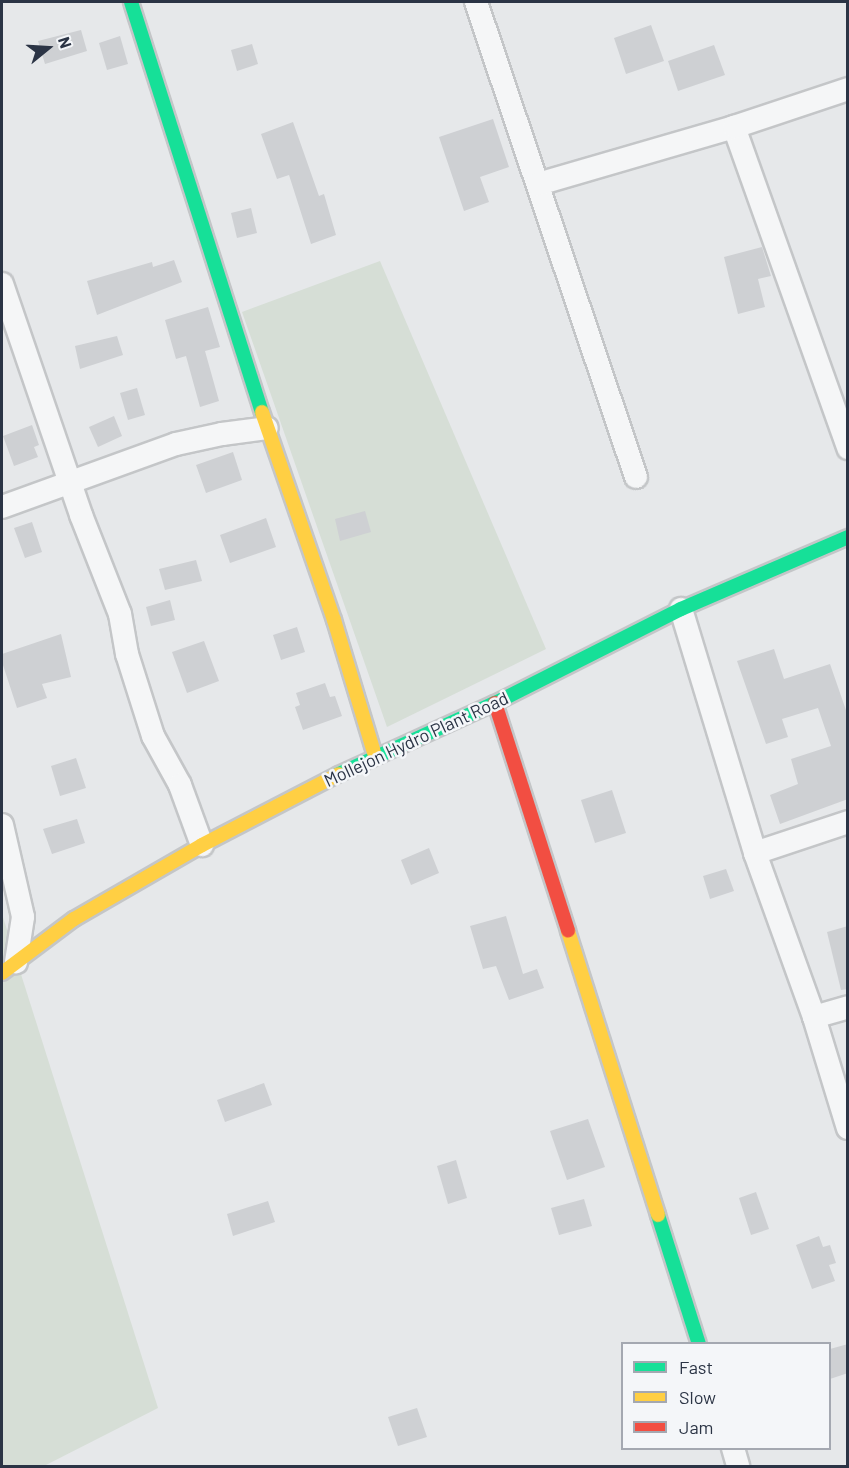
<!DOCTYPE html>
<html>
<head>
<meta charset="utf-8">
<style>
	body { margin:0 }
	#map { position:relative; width:849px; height:1468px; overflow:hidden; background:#e6e8ea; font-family:Barlow,sans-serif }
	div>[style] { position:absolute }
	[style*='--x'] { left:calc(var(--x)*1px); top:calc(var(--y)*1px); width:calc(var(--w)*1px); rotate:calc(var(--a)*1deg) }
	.green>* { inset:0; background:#d6ded6 }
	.building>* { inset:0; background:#ced0d3 }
	.roads { filter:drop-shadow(2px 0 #c4c6c8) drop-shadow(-2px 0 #c4c6c8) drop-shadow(0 2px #c4c6c8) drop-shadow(0 -2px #c4c6c8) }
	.street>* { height:22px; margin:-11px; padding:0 11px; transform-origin:11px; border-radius:11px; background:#f5f6f7 }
	.fast>* { height:14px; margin:-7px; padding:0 7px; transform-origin:7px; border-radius:7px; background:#16e098 }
	.slow>* { height:14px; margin:-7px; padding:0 7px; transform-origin:7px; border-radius:7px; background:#ffcf43 }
	.jam>* { height:14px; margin:-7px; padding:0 7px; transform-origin:7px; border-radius:7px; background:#f24e42 }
	span { translate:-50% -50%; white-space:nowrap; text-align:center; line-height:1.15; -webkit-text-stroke:5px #f4f6f9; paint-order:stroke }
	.street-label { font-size:18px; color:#2b3445 }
	.frame { position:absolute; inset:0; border:3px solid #2b3445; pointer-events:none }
	.legend { position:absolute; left:621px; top:1342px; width:210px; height:108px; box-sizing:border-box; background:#f4f6f9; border:2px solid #a4a8b1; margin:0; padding:8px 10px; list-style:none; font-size:18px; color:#2b3445 }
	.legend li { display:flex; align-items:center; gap:12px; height:30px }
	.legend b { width:30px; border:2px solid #a4a8b1 }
	.north { position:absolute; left:18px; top:18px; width:60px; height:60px; -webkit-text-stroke:4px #f4f6f9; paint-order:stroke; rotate:72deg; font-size:16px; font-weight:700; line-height:24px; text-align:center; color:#2b3445 }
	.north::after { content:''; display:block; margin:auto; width:21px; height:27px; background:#2b3445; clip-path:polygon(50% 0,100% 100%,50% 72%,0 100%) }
</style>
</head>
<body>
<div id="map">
	<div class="green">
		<i style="clip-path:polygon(380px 261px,546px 649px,387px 727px,242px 312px)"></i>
		<i style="clip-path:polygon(2px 914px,158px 1408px,44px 1466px,2px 1466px)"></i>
	</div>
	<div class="building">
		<i style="clip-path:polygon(651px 25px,664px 61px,626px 74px,614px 38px)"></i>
		<i style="clip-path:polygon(81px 30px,87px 51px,45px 64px,38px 41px)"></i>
		<i style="clip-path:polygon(120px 36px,128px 64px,107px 70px,99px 43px)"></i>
		<i style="clip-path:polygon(252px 44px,258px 64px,237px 71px,231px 50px)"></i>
		<i style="clip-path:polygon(714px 45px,725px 75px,678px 91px,668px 61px)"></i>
		<i style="clip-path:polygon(493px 119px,509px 167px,480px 177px,489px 202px,464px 211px,439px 137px)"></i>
		<i style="clip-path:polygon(293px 122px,319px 196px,324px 194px,336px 235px,311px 244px,289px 175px,277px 179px,261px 134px)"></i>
		<i style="clip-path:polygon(251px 208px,257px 233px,237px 238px,231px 213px)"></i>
		<i style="clip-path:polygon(762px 247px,771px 276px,758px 279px,765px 307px,738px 314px,724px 257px)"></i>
		<i style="clip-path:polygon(174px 260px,182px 282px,97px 315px,87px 281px,152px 262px,153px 267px)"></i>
		<i style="clip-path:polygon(208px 307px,220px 347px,205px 351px,219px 401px,200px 407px,186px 356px,176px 359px,165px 320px)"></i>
		<i style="clip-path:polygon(117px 336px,123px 355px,80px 369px,75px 346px)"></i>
		<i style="clip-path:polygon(137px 388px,145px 415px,128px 420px,120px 393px)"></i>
		<i style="clip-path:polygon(114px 416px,122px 436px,98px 447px,89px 427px)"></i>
		<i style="clip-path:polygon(32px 425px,39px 445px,34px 447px,38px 457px,14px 466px,3px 436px)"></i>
		<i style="clip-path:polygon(233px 452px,242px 480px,206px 493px,196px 465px)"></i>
		<i style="clip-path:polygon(365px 511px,371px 532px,340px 541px,335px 519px)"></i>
		<i style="clip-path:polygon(266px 518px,276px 547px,230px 563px,220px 535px)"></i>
		<i style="clip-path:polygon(32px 522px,42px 552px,25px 558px,14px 528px)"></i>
		<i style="clip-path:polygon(196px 560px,202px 581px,165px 590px,159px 569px)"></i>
		<i style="clip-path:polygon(170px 600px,175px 620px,151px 626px,146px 607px)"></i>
		<i style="clip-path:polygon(297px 627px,305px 652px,281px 660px,273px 635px)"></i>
		<i style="clip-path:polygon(61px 634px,71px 677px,42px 684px,47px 698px,17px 708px,2px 662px,2px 654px)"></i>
		<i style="clip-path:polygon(204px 641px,219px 681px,187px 693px,172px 652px)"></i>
		<i style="clip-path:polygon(774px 649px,784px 679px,830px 664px,848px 716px,848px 799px,780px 824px,770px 795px,798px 784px,791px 759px,831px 746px,818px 708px,782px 719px,788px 737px,766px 744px,737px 661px)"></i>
		<i style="clip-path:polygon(325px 683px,330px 697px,335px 696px,342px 716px,303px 730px,295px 707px,300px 705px,296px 693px)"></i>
		<i style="clip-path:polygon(76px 758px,86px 788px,60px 796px,51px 766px)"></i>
		<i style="clip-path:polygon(612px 790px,626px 833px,595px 843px,581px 800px)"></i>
		<i style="clip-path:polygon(77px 819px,85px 843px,52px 854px,43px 829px)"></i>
		<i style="clip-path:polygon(429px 848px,439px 873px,411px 885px,401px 860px)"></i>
		<i style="clip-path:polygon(726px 869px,734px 891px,710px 899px,703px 876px)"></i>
		<i style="clip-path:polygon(506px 916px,523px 974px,537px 969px,544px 988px,509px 1000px,496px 966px,483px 969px,470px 926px)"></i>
		<i style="clip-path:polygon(848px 926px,848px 989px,841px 990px,827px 932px)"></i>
		<i style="clip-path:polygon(264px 1083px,272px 1105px,225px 1122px,217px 1100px)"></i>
		<i style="clip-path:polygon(588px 1119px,605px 1167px,567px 1180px,550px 1131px)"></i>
		<i style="clip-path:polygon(456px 1160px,467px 1198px,448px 1204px,437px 1166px)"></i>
		<i style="clip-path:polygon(756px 1192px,769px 1229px,751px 1235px,739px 1198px)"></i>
		<i style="clip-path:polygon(584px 1199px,592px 1226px,559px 1235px,551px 1208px)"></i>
		<i style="clip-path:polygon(268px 1201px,275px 1222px,233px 1236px,227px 1214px)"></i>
		<i style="clip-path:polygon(819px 1236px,823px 1247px,830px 1245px,836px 1263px,829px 1265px,835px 1281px,812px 1289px,796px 1245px)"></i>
		<i style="clip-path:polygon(848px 1344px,848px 1373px,830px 1379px,830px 1349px)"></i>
		<i style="clip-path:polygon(417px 1408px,427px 1437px,398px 1446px,388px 1417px)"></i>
	</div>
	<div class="roads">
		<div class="street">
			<i style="--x:476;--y:2;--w:501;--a:71.38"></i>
			<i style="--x:734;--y:127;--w:341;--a:70.4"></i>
			<i style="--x:538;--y:184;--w:204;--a:-16.2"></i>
			<i style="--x:734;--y:127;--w:120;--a:-18.4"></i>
			<i style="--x:2;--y:284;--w:244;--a:71.1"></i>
			<i style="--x:81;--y:515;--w:106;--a:68.5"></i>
			<i style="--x:120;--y:614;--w:41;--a:80.1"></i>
			<i style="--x:127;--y:654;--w:86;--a:72.4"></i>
			<i style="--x:153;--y:736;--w:56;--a:61.1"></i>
			<i style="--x:180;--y:785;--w:64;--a:69.9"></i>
			<i style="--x:2;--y:507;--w:185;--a:-19.9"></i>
			<i style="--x:176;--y:444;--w:47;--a:-12.3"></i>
			<i style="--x:222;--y:434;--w:45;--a:-7.6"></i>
			<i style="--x:681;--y:609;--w:255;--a:73.1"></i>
			<i style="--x:755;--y:853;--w:174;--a:70.2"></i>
			<i style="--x:814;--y:1017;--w:116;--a:73"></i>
			<i style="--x:2;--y:825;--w:94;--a:77.1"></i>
			<i style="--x:23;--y:917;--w:46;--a:98.8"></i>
			<i style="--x:755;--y:853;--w:98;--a:-18.4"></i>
			<i style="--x:814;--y:1017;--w:35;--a:-16"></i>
			<i style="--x:733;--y:1448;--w:19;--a:74"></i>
		</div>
		<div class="fast">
			<i style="--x:131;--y:2;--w:430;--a:72.3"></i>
			<i style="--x:339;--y:774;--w:171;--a:-24.5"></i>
			<i style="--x:495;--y:703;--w:208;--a:-26.8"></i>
			<i style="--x:681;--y:609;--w:182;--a:-23.3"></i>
			<i style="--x:658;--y:1215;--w:135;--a:72.4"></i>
		</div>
		<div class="slow">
			<i style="--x:262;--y:412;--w:220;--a:70.9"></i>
			<i style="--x:334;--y:620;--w:142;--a:73.2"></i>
			<i style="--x:568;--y:931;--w:298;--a:72.4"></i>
			<i style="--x:2;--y:973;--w:90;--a:-36.9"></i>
			<i style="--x:74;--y:919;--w:148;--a:-30"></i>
			<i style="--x:202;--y:845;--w:154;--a:-27.4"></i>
		</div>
		<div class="jam">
			<i style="--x:495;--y:703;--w:239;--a:72.2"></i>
		</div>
	</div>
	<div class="street-label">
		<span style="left:416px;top:739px;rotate:-25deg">Mollejon Hydro Plant Road</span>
	</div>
	<div class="frame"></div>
	<ul class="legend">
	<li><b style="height:8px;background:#16e098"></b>Fast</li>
	<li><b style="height:8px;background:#ffcf43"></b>Slow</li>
	<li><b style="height:8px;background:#f24e42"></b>Jam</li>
	</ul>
	<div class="north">N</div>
</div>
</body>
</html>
